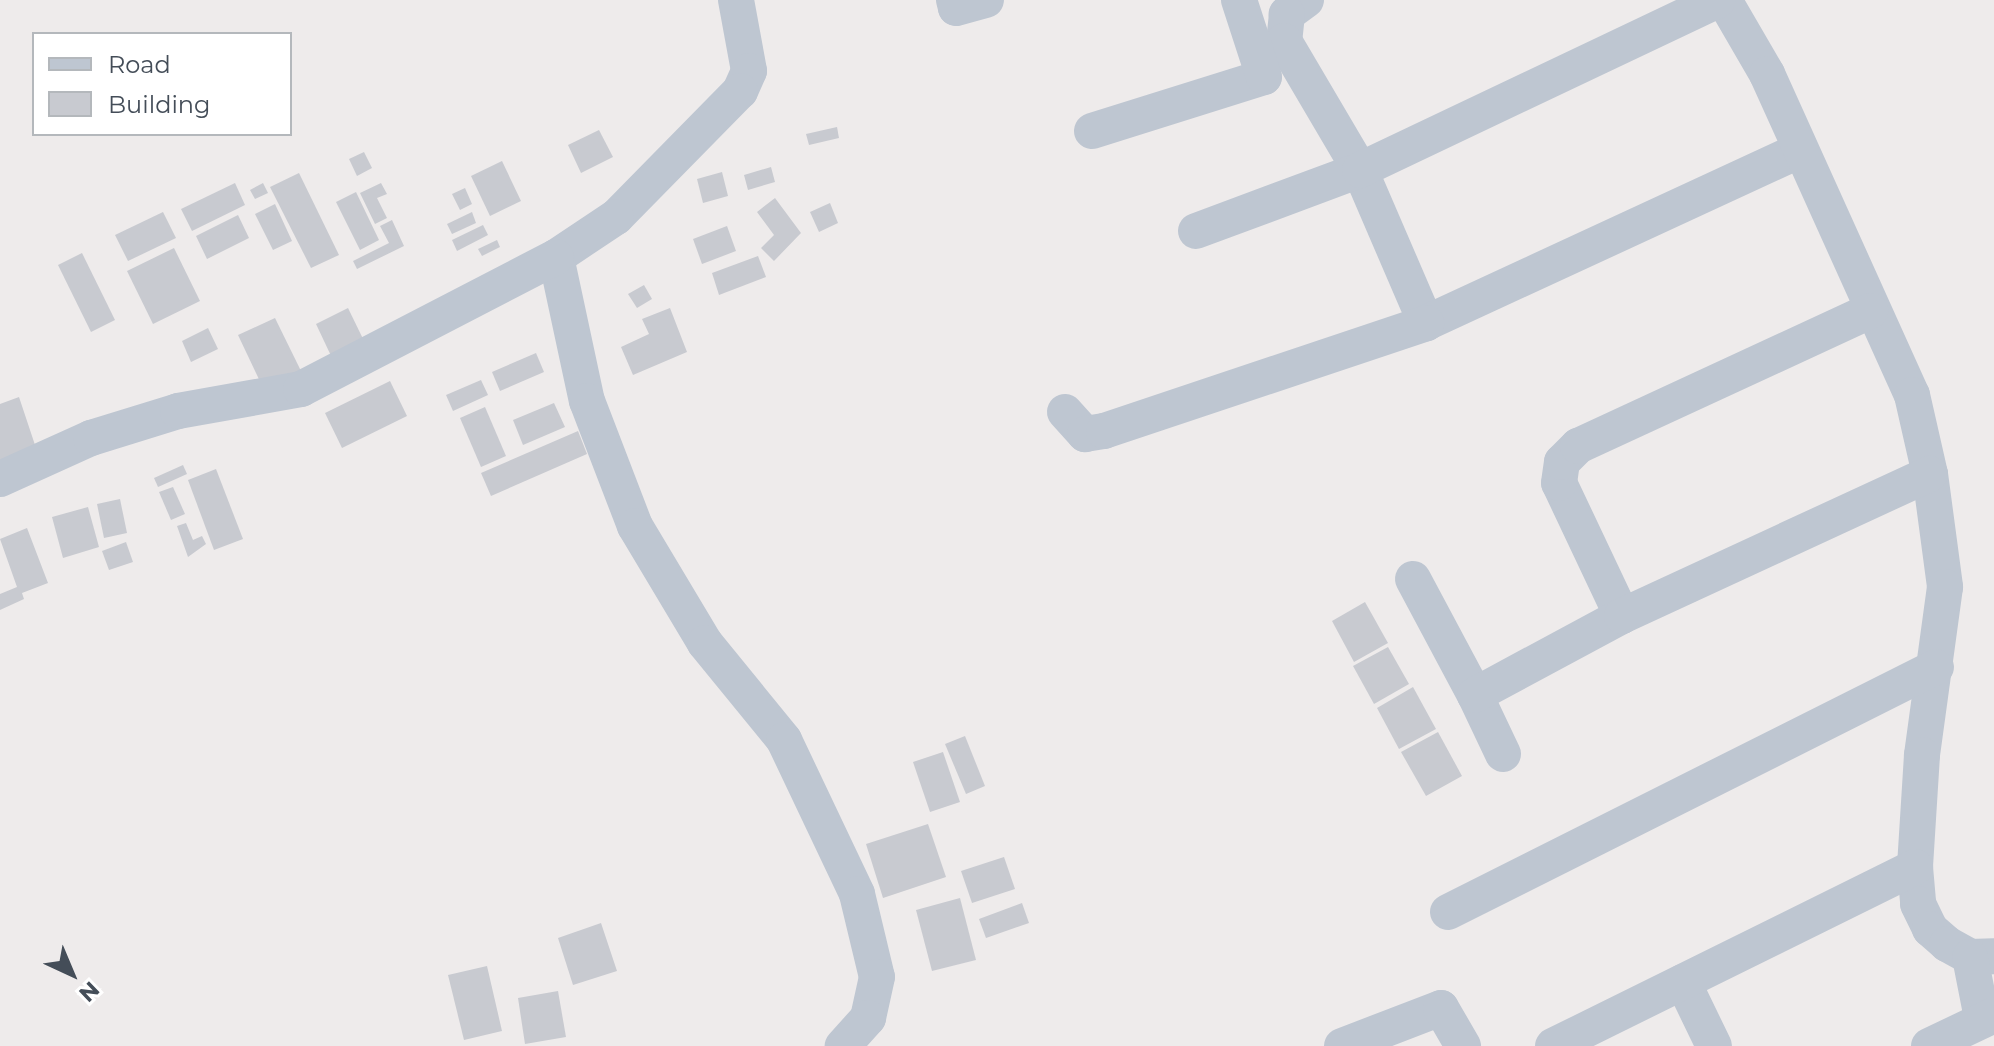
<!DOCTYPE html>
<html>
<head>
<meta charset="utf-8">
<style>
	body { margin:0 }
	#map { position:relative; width:1994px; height:1046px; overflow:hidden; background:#eeebeb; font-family:Montserrat,sans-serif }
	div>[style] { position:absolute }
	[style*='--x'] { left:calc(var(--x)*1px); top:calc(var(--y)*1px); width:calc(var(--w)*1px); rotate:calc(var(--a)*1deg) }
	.building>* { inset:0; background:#c8cad0 }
	.minor>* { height:36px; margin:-18px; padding:0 18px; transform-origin:18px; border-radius:18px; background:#bec6d1 }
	span { translate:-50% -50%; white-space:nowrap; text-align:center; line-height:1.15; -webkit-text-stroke:7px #fff; paint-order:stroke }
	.legend { position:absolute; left:32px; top:32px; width:260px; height:104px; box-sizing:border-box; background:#fff; border:2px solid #b4b8bc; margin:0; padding:10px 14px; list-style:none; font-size:24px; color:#444d58 }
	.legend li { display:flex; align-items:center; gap:16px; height:40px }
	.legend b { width:40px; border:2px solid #b4b8bc }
	.north { position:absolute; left:32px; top:934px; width:80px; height:80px; -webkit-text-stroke:6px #fff; paint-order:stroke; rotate:136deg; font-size:22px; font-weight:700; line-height:32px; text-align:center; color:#444d58 }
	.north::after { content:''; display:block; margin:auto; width:28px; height:36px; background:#444d58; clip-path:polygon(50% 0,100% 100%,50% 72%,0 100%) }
</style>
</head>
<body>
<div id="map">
	<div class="building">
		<i style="clip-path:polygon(837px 127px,839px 138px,809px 145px,806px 134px)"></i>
		<i style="clip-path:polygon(599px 130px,613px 157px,581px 173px,568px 145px)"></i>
		<i style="clip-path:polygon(364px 152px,372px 168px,357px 176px,349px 159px)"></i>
		<i style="clip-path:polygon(502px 161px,521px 201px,490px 216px,471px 176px)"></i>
		<i style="clip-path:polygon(771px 167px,775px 182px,748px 190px,744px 175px)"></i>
		<i style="clip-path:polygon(722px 172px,728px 196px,703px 203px,697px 179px)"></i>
		<i style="clip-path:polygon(299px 173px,339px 255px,311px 268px,270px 187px)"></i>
		<i style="clip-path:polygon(235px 183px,245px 205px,192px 231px,181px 209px)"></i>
		<i style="clip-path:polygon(263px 183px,268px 193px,255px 199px,250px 190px)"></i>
		<i style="clip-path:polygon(381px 183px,387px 194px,377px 198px,387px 218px,375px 224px,360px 193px)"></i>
		<i style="clip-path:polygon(465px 188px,472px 204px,460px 210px,452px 194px)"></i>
		<i style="clip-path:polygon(356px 192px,379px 240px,360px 250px,336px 202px)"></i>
		<i style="clip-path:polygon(775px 198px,801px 233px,774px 261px,761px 248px,774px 235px,757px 212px)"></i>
		<i style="clip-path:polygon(830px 203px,838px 223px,819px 232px,810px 212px)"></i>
		<i style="clip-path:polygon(275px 204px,292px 241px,273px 250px,255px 214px)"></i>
		<i style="clip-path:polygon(163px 212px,176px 238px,128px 261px,115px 235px)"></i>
		<i style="clip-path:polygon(472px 212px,476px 223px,452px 234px,447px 224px)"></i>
		<i style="clip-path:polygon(238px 215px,249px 238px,207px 259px,196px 236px)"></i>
		<i style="clip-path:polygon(392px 220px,404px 246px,357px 269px,353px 261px,389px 243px,380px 226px)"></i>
		<i style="clip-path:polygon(483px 225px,488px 235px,457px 251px,452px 240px)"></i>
		<i style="clip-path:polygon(727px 226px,736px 251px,702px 264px,693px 239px)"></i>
		<i style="clip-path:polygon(497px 240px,500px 247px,482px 256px,478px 249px)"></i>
		<i style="clip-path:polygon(174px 248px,200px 301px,153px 324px,127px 271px)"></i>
		<i style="clip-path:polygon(82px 253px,115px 320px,91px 332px,58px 265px)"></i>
		<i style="clip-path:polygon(758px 256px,766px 277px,719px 295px,712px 273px)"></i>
		<i style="clip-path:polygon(644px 285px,652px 299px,637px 308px,628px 294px)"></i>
		<i style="clip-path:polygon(348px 308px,366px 345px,333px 360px,316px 324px)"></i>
		<i style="clip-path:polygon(670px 308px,687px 352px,633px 375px,621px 347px,649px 334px,642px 319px)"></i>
		<i style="clip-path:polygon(275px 318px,301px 371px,264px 390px,238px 335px)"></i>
		<i style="clip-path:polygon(208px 328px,218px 349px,191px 362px,182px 341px)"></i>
		<i style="clip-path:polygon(536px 353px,544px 372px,500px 391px,492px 372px)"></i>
		<i style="clip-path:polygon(481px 380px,488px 395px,453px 411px,446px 395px)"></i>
		<i style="clip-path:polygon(390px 381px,407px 416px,342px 448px,325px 413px)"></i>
		<i style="clip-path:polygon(19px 397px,36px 448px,0 460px,0 404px)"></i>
		<i style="clip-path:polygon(554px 403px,565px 427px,523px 445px,513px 420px)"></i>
		<i style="clip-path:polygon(485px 407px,506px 456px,481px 467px,460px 418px)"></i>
		<i style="clip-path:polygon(578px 431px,587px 454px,491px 496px,481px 473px)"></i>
		<i style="clip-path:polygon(183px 465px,187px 474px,158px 487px,154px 478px)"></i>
		<i style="clip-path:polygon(216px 469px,243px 539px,214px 550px,188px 480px)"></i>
		<i style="clip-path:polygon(173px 487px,185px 514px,171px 520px,159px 492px)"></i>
		<i style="clip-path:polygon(120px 499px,127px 533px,104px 538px,97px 504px)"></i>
		<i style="clip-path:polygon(88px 507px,99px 547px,63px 558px,52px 517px)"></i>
		<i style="clip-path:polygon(186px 523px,193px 540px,202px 536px,206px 544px,188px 557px,177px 526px)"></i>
		<i style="clip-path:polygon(27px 528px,48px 583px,22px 593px,24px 599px,0 610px,0 594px,17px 587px,0 539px)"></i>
		<i style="clip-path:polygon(126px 542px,133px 562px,109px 570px,102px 551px)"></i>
		<i style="clip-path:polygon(1365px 602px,1388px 643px,1354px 662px,1332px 621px)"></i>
		<i style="clip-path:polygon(1388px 647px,1409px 684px,1374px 704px,1353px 666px)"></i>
		<i style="clip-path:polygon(1413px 687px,1436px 729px,1399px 749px,1377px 708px)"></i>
		<i style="clip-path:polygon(1438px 732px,1462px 776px,1426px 796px,1401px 752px)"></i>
		<i style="clip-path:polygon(965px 736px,985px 786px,966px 794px,945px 744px)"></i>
		<i style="clip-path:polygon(943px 752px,960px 802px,930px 812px,913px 762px)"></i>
		<i style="clip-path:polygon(928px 824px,946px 877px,883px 898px,866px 844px)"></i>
		<i style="clip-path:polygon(1004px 857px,1015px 889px,972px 903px,961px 871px)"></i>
		<i style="clip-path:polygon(960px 898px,976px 960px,932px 971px,916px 910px)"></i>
		<i style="clip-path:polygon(1022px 903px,1029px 923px,986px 938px,979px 919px)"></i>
		<i style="clip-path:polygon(601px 923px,617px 971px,573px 985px,558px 938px)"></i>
		<i style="clip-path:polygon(487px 966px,502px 1031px,464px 1040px,448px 975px)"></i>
		<i style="clip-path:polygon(558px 991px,566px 1037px,525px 1044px,518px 998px)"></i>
	</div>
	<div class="minor">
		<i style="--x:736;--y:0;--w:72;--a:79.6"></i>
		<i style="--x:749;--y:71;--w:22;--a:114"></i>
		<i style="--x:740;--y:91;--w:177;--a:134.5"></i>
		<i style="--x:616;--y:217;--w:72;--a:146.3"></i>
		<i style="--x:556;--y:257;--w:147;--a:77.9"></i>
		<i style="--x:587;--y:401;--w:134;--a:69"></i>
		<i style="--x:635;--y:526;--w:136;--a:59.1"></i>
		<i style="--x:705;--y:643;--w:125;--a:50.8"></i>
		<i style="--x:784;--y:740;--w:170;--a:64.6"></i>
		<i style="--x:857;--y:894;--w:85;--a:76.5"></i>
		<i style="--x:877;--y:977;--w:42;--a:102.4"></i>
		<i style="--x:868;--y:1018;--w:38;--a:132"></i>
		<i style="--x:954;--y:0;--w:8;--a:76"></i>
		<i style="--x:956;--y:8;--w:31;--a:-15"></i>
		<i style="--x:1306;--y:0;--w:24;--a:144"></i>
		<i style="--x:1287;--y:14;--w:27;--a:96"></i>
		<i style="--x:1284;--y:41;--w:150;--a:59.5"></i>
		<i style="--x:1360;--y:170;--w:167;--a:66.7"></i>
		<i style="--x:1426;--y:323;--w:411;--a:-24.8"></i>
		<i style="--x:1724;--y:0;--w:86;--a:59.8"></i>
		<i style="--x:1767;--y:74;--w:352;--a:65.7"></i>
		<i style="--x:1912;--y:395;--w:81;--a:77.2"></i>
		<i style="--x:1930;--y:474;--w:114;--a:82.4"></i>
		<i style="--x:1945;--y:587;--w:170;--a:97.8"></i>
		<i style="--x:1922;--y:755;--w:112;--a:93.6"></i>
		<i style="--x:1915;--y:867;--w:37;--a:85"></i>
		<i style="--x:1918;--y:904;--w:28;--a:64"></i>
		<i style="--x:1930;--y:929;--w:23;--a:41"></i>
		<i style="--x:1947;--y:944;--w:26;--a:29"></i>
		<i style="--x:1970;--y:957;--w:24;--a:-2"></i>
		<i style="--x:1092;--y:131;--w:180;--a:-17.4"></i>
		<i style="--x:1264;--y:77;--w:81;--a:-108"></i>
		<i style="--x:1196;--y:231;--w:175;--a:-20.4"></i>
		<i style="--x:1360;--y:170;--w:396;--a:-25.4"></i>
		<i style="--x:1065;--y:412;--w:30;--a:48"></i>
		<i style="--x:1085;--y:434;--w:19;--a:-9"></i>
		<i style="--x:1104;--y:431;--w:340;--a:-18.5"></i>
		<i style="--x:0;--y:479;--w:100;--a:-24.3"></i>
		<i style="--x:91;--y:438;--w:91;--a:-17.2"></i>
		<i style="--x:178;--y:411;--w:125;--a:-10.1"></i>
		<i style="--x:301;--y:389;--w:287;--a:-27.4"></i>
		<i style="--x:1413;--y:579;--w:132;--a:61.9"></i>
		<i style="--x:1622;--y:616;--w:147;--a:-115.3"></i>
		<i style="--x:1559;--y:483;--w:21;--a:-82"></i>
		<i style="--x:1562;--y:462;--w:23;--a:-45"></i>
		<i style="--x:1578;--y:446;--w:322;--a:-24.8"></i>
		<i style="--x:1503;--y:754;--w:65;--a:-115.4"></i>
		<i style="--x:1475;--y:695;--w:167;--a:-28.3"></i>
		<i style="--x:1622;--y:616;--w:339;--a:-24.8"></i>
		<i style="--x:1448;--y:912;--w:546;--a:-26.66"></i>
		<i style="--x:1970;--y:957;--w:62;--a:78.9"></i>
		<i style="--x:1683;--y:982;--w:71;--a:64.2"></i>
		<i style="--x:1342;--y:1046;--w:106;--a:-21"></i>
		<i style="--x:1441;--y:1008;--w:44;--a:59.9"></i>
		<i style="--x:1553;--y:1046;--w:404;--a:-26.3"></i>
		<i style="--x:1929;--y:1046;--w:72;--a:-25.5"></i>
	</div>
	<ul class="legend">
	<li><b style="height:10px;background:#bec6d1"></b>Road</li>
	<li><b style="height:22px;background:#c8cad0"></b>Building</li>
	</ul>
	<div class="north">N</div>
</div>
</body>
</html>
